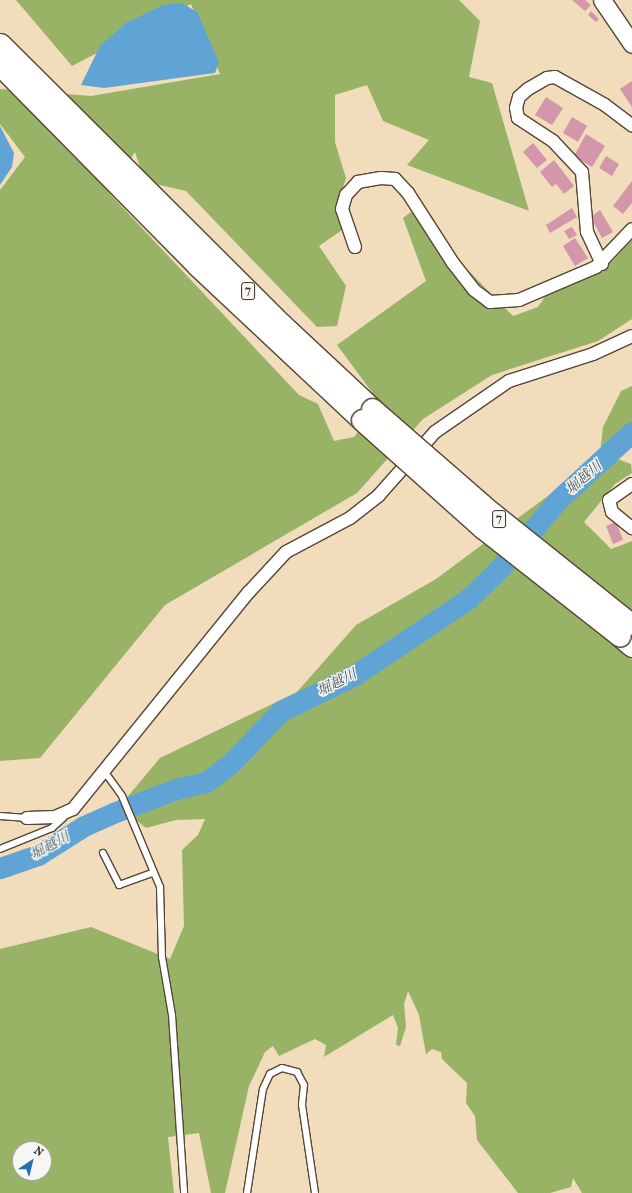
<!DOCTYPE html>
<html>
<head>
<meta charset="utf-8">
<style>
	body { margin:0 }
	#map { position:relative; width:632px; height:1193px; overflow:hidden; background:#f1dcbc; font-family:"IM FELL French Canon","Noto Serif JP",serif }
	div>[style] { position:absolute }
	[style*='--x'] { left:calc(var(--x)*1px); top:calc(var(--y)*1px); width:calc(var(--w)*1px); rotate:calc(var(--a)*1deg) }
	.forest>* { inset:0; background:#98b366 }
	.water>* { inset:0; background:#60a4d5 }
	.river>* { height:21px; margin:-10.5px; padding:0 10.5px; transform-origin:10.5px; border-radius:10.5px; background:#60a4d5 }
	.building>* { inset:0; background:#d396aa }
	.roads { filter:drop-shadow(1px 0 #564536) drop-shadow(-1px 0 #564536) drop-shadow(0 1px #564536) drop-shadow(0 -1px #564536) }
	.lane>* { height:6px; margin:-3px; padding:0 3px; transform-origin:3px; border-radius:3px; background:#fff }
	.street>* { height:12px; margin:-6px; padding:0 6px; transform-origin:6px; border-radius:6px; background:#fff }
	.secondary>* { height:17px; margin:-8.5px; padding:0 8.5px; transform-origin:8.5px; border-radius:8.5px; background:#fff }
	.highway>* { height:21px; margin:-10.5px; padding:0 10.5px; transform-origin:10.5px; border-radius:10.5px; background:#fff }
	.bridges { filter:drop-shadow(1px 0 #564536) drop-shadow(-1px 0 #564536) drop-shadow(0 1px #564536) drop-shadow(0 -1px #564536) }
	.highway-bridge>* { height:21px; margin:-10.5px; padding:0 10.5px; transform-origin:10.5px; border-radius:10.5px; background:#fff }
	span { translate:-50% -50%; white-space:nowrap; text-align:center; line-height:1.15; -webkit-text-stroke:3px #f6f6f2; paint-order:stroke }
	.shield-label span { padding:1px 3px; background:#f6f6f2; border:1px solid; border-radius:3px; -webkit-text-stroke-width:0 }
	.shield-label { font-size:12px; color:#3b2a1e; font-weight:700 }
	.water-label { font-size:14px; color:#48555e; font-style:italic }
	.north { position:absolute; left:12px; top:1141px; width:40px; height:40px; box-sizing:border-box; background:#f6f6f2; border:1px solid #aba49d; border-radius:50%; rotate:35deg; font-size:11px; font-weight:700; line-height:16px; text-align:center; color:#3b2a1e }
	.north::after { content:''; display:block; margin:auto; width:14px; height:18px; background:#1f6fb2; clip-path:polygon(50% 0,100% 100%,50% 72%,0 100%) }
</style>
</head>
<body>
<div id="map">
	<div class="forest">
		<i style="clip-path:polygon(16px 0,459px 0,480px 21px,469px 77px,492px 83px,529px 211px,407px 165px,429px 140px,383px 121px,367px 85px,335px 95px,335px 142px,346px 178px,336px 210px,342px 230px,319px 246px,346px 286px,337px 326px,317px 327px,186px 191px,151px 183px,141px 170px,135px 152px,109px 193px,299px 395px,318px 404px,334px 441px,354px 437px,380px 403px,337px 345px,426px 281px,403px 218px,411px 212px,513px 316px,538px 307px,551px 288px,602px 272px,632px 240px,632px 319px,598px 341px,492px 375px,423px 419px,357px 493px,165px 605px,40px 758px,0 761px,0 190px,25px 157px,0 124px,0 89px,91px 96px,220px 74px,191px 4px,72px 66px)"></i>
		<i style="clip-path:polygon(evenodd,632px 386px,632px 430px,615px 458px,631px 464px,632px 473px,615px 484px,584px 522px,611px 549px,632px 541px,632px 622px,612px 644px,632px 659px,632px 1193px,582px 1193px,573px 1178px,571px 1187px,550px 1193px,518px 1193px,477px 1140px,475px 1116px,466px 1103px,467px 1083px,442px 1059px,441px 1052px,432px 1049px,426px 1054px,419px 1015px,408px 991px,404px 1004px,406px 1027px,400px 1046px,396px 1045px,398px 1028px,393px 1015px,324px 1057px,326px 1045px,315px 1039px,279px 1056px,273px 1046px,265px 1052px,249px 1086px,225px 1193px,211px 1193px,199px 1133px,168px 1137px,174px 1193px,0 1193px,0 949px,91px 927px,170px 959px,184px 926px,182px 850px,198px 835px,205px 819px,176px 820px,146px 828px,119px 807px,160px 758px,297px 692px,356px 625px,436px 579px,568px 481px,600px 454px,603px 427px,621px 391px,632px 386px,20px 1149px,44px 1149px,44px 1173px,20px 1173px,20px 1149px)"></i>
	</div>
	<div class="water">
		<i style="clip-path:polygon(182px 3px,197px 12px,219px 62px,215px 73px,104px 88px,81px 85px,100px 46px,126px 23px,163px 5px)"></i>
		<i style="clip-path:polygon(0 126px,14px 153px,12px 167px,0 185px)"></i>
	</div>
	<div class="river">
		<i style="--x:0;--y:868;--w:40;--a:-18.9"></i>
		<i style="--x:38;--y:855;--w:54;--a:-32.2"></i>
		<i style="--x:84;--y:826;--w:32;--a:-24"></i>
		<i style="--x:113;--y:813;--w:67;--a:-20.9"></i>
		<i style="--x:176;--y:789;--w:31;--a:-13"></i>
		<i style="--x:206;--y:782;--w:30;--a:-37"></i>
		<i style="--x:230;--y:764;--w:74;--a:-46.1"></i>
		<i style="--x:281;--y:711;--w:82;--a:-25.9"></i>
		<i style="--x:355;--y:675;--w:136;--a:-33.9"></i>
		<i style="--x:468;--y:599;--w:46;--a:-44.1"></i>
		<i style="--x:501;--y:567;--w:88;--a:-49.6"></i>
		<i style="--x:558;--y:500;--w:100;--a:-42.6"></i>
	</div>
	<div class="building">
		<i style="clip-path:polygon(572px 0,585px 0,591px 5px,585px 11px)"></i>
		<i style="clip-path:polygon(591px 11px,599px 19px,596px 22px,588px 15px)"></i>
		<i style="clip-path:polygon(632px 81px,632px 107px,620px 89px)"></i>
		<i style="clip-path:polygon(546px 97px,563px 108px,552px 125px,535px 115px)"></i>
		<i style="clip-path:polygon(572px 117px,587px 126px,578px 142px,563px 133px)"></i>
		<i style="clip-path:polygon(586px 134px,605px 146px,592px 167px,574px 156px)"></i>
		<i style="clip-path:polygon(533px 143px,547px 160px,537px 168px,523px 152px)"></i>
		<i style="clip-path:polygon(606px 156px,619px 164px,612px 176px,599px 168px)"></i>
		<i style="clip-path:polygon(554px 160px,574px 186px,564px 194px,556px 184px,552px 187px,540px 172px)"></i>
		<i style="clip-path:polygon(632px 181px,632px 203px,623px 214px,613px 206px)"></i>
		<i style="clip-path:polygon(572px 208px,577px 217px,550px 233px,546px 225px)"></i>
		<i style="clip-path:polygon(600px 210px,613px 232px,602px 238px,591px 217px)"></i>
		<i style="clip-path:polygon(572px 227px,577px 235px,569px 239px,564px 231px)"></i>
		<i style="clip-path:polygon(575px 238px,588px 258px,575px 266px,563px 246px)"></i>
		<i style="clip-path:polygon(616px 522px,623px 540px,613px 544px,606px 526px)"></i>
	</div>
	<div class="roads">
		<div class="lane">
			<i style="--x:104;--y:771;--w:31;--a:54"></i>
			<i style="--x:122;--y:796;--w:99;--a:67.3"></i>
			<i style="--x:160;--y:887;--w:70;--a:88.4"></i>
			<i style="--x:162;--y:957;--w:59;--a:80.2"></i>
			<i style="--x:172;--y:1015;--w:178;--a:86.1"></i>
			<i style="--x:0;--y:816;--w:27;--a:4"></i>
			<i style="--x:0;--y:849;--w:56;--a:-22"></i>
			<i style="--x:52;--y:828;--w:15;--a:-42"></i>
			<i style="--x:103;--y:853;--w:36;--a:63"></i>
			<i style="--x:119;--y:885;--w:37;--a:-20"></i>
			<i style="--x:247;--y:1193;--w:105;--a:-81.3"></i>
			<i style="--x:263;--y:1089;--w:17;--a:-65"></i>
			<i style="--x:270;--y:1074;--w:13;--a:-27"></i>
			<i style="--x:282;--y:1068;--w:16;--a:15"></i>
			<i style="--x:297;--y:1072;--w:15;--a:62"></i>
			<i style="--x:304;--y:1085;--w:20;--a:96"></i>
			<i style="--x:302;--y:1105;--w:89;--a:81.6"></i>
		</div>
		<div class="street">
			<i style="--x:355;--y:247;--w:40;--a:-108.9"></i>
			<i style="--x:342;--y:209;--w:15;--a:-74"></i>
			<i style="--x:346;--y:195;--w:18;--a:-47"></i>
			<i style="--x:358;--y:182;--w:23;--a:-10"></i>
			<i style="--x:381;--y:178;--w:14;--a:4"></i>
			<i style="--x:395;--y:179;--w:19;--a:47"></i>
			<i style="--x:408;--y:193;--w:83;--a:57.3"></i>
			<i style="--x:453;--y:263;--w:34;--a:52"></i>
			<i style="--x:474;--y:290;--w:20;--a:37"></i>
			<i style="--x:490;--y:302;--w:29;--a:-4"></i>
			<i style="--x:519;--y:300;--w:84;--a:-23.2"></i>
			<i style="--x:596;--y:267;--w:52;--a:-46.5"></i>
			<i style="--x:602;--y:264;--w:35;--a:-115"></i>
			<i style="--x:587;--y:232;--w:60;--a:-94.8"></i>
			<i style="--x:582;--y:172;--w:42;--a:-133.1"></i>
			<i style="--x:553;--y:141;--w:42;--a:-146.7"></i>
			<i style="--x:518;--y:118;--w:10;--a:-101"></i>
			<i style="--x:516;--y:108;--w:11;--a:-75"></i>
			<i style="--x:519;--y:97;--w:12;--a:-42"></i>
			<i style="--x:528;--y:89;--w:22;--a:-30"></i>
			<i style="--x:547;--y:78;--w:8;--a:-7"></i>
			<i style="--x:555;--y:77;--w:57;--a:29.2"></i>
			<i style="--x:605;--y:105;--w:34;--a:37"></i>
			<i style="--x:632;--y:484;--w:28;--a:145"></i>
			<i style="--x:609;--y:500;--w:12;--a:76"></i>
			<i style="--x:612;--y:512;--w:26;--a:39"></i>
			<i style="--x:27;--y:818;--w:28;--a:-2"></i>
			<i style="--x:55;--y:817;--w:20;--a:-24"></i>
			<i style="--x:73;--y:809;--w:279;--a:-51"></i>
			<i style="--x:249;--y:592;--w:54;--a:-47.2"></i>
			<i style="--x:286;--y:552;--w:72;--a:-28"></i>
			<i style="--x:350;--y:518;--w:37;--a:-38"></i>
			<i style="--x:379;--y:495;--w:84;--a:-48.4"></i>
			<i style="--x:435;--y:432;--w:90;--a:-34.6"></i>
			<i style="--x:509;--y:381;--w:88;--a:-17.8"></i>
			<i style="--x:593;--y:354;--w:43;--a:-24.8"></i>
		</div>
		<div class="secondary">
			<i style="--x:602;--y:0;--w:53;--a:55.7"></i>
		</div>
		<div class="highway">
			<i style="--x:0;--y:44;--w:397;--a:44.9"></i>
			<i style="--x:281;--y:324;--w:125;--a:43"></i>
			<i style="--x:0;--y:65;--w:281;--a:45.4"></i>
			<i style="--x:197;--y:265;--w:226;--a:43.2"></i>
			<i style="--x:620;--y:636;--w:16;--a:40"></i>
		</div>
	</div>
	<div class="bridges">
		<div class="highway-bridge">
			<i style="--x:372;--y:409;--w:160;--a:41"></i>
			<i style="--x:493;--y:514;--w:176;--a:38.6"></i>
			<i style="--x:362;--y:420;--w:162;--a:41.8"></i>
			<i style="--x:483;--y:528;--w:174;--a:38.2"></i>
		</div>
	</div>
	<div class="shield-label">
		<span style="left:248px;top:291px">7</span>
		<span style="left:499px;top:519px">7</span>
	</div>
	<div class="water-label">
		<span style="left:584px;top:478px;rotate:-41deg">堀越川</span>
		<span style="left:337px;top:683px;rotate:-27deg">堀越川</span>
		<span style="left:50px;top:846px;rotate:-29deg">堀越川</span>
	</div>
	<div class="north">N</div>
</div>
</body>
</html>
